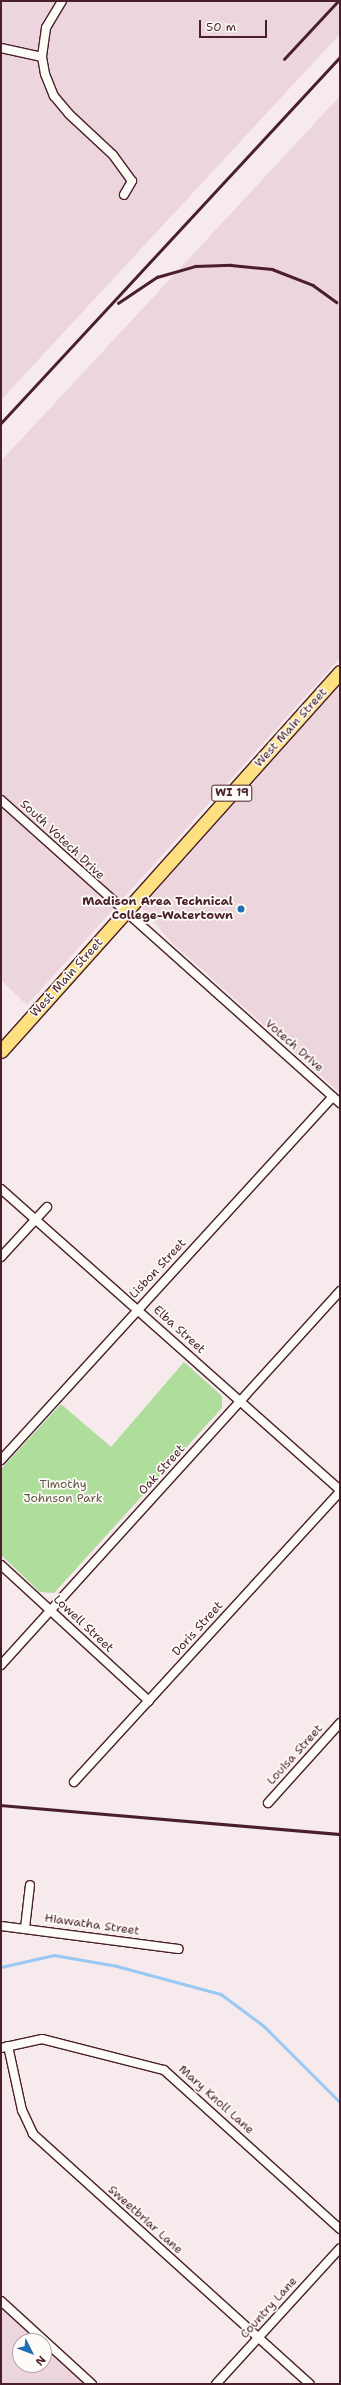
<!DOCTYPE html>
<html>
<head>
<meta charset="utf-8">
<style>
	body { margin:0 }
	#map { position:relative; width:341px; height:2385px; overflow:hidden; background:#f6eaec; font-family:"Shantell Sans",sans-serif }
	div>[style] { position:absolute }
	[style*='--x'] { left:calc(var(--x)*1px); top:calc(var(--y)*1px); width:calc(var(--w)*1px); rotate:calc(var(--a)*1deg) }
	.built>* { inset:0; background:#edd5de }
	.green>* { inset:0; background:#aedd9c }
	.stream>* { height:2.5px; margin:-1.25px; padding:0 1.25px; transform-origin:1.25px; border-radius:1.25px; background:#9ac8f4 }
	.roads { filter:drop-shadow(1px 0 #4a1f2b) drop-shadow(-1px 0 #4a1f2b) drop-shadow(0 1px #4a1f2b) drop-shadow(0 -1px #4a1f2b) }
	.street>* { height:8px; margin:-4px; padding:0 4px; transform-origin:4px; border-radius:4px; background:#fdfcf7 }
	.primary>* { height:13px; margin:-6.5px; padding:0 6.5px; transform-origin:6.5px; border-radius:6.5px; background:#fde080 }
	.rail>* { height:2.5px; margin:-1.25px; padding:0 1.25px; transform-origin:1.25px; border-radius:1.25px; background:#4a1f2b }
	.dots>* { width:11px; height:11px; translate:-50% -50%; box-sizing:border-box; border:2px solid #fdfcf7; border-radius:50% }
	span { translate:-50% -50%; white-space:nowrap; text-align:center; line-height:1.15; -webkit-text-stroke:3.5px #fdfcf7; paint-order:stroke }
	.shield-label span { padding:1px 3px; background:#fdfcf7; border:1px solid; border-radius:3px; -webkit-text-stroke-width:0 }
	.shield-label { font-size:11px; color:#4a1f2b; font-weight:700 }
	.street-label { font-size:12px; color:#4a1f2b }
	.poi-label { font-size:12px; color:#4a1f2b; font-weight:700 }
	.right { translate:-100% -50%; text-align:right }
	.park-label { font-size:12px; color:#68584d }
	.frame { position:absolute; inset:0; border:2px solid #4a1f2b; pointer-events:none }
	.north { position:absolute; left:12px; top:2333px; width:40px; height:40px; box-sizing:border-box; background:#fdfcf7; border:1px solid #b5a4a5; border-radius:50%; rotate:132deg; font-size:11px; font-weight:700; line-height:16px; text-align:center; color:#4a1f2b }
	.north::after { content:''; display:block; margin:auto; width:14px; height:18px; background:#1f6fb2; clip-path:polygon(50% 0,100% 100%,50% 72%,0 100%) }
	.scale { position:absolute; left:199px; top:20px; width:68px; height:18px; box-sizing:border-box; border:2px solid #4a1f2b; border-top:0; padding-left:5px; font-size:12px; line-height:14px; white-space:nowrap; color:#4a1f2b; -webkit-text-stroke:3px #fdfcf7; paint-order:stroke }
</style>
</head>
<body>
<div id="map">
	<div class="built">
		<i style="clip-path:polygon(1px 1px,340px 1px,340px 34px,1px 400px)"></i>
		<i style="clip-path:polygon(340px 96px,340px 658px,27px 1005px,1px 980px,1px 461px)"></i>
		<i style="clip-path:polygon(340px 685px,340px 1093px,171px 942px,142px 907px)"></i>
		<i style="clip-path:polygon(1px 2303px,42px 2341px,20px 2341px,20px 2365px,44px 2365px,44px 2342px,89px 2384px,1px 2384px)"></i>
	</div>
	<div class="green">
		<i style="clip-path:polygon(184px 1362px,222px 1396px,222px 1408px,54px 1593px,40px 1592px,1px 1555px,1px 1469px,61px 1404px,111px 1447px)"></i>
	</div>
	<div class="stream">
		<i style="--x:1;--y:1967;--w:54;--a:-12.8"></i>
		<i style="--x:54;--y:1955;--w:64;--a:9.9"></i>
		<i style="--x:117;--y:1966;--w:108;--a:15.1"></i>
		<i style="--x:221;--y:1994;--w:54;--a:36.7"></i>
		<i style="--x:264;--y:2026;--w:107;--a:45"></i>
	</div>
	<div class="roads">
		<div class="street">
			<i style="--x:62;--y:1;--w:31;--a:121"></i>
			<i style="--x:46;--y:28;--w:29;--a:98"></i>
			<i style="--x:42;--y:57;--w:17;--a:80"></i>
			<i style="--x:45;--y:74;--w:24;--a:68"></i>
			<i style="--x:54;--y:96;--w:23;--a:50"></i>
			<i style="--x:69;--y:114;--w:60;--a:43"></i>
			<i style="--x:113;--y:155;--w:32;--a:54"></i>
			<i style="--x:132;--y:181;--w:16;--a:120"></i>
			<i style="--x:1;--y:48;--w:42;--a:12.4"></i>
			<i style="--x:1;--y:800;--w:455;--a:41.8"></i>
			<i style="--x:1;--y:1189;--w:453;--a:41.6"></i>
			<i style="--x:1;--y:1257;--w:68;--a:-47.4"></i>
			<i style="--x:1;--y:1460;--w:492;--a:-47.6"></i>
			<i style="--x:1;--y:1565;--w:201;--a:42.6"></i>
			<i style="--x:1;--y:1665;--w:505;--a:-47.81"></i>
			<i style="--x:74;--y:1782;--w:394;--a:-47.5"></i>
			<i style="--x:268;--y:1803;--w:108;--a:-48"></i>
			<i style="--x:1;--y:1926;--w:179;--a:7.4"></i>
			<i style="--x:25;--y:1928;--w:43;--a:-83.4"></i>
			<i style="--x:8;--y:2046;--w:66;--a:77.7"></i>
			<i style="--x:22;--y:2110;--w:26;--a:65"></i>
			<i style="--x:33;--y:2134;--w:373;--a:42.1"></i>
			<i style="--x:1;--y:2048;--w:42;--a:-12.4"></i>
			<i style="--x:42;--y:2039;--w:126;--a:14.3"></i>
			<i style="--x:164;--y:2070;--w:237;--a:42.1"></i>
			<i style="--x:1;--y:2301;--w:123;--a:42.4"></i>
			<i style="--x:216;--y:2384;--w:184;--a:-47.6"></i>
		</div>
		<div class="primary">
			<i style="--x:1;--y:1051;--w:508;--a:-48.19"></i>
		</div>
	</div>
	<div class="rail">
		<i style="--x:284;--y:59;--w:79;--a:-47"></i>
		<i style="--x:118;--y:303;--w:47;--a:-33.7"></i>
		<i style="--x:157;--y:277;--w:40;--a:-16"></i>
		<i style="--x:195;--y:266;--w:36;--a:-2"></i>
		<i style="--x:231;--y:265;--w:41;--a:5.6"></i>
		<i style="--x:272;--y:269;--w:44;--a:21.3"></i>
		<i style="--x:313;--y:285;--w:29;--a:36"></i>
		<i style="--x:1;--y:423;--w:499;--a:-47.2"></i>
		<i style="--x:1;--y:1805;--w:340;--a:4.9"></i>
	</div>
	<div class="dots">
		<i style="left:241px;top:909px;background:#1f6fb2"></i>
	</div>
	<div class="shield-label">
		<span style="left:232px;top:793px">WI 19</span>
	</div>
	<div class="street-label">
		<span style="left:291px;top:728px;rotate:-48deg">West Main Street</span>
		<span style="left:62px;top:840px;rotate:43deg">South Votech Drive</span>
		<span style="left:67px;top:978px;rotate:-48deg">West Main Street</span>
		<span style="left:294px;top:1046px;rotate:41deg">Votech Drive</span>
		<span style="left:158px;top:1269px;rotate:-47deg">Lisbon Street</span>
		<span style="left:179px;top:1330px;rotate:42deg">Elba Street</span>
		<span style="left:162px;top:1470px;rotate:-48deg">Oak Street</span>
		<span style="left:83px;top:1624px;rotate:43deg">Lowell Street</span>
		<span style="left:198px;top:1629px;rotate:-48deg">Doris Street</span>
		<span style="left:295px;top:1755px;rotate:-48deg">Louisa Street</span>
		<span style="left:92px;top:1925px;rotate:8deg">Hiawatha Street</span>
		<span style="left:216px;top:2100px;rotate:42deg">Mary Knoll Lane</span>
		<span style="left:145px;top:2220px;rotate:42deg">Sweetbriar Lane</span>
		<span style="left:269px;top:2308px;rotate:-48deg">Country Lane</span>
	</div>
	<div class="poi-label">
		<span class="right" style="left:233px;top:909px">Madison Area Technical<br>College-Watertown</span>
	</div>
	<div class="park-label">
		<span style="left:63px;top:1492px">Timothy<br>Johnson Park</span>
	</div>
	<div class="frame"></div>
	<div class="north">N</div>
	<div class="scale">50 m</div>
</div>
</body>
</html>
